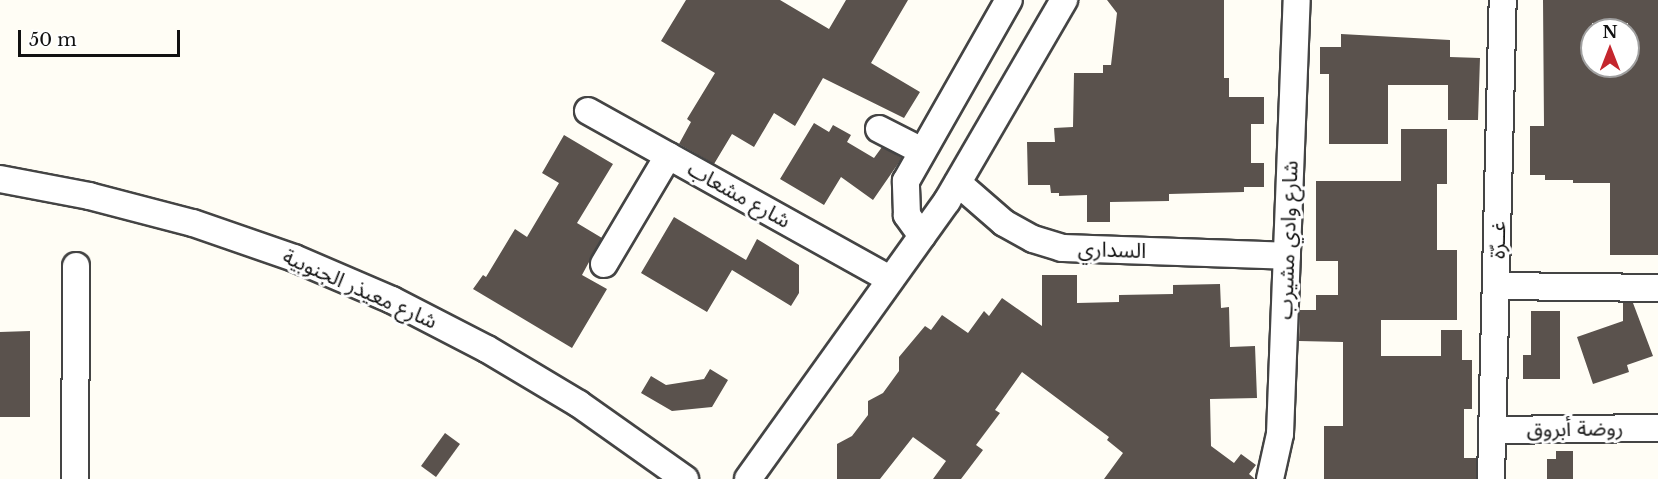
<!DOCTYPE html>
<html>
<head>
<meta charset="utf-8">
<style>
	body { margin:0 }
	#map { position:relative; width:1658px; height:479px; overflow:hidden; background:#fffdf5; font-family:"Libre Baskerville","Noto Sans Arabic",serif }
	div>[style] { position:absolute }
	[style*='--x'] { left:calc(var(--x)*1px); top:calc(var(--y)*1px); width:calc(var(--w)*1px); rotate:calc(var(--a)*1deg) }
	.building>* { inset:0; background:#5a524d }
	.roads { filter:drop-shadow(2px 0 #444) drop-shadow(-2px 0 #444) drop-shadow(0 2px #444) drop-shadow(0 -2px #444) }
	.minor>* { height:26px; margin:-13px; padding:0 13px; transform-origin:13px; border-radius:13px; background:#fff }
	span { translate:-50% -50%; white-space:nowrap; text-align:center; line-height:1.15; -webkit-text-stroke:6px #fff; paint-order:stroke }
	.street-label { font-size:21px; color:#111 }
	.north { position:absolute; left:1580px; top:18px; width:60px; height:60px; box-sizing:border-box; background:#fff; border:2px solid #a0a0a0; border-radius:50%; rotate:0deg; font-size:16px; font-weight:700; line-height:24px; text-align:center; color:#111 }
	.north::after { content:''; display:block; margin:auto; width:21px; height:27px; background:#c4262e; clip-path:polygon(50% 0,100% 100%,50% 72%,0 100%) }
	.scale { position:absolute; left:18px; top:30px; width:162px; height:27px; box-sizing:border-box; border:3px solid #111; border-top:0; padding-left:8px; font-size:18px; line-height:21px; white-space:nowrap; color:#111; -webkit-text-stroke:4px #fff; paint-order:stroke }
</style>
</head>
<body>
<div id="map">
	<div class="building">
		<i style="clip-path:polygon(686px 0,780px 0,829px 29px,846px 0,908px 0,871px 63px,920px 92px,904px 118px,823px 78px,795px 126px,774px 113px,754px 147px,732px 134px,714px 164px,679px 144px,691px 122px,687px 119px,715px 73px,661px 41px)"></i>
		<i style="clip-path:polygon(1107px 0,1224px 0,1224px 78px,1229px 78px,1229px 97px,1264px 97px,1264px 124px,1251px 124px,1251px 163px,1264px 163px,1264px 187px,1244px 187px,1244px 192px,1169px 194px,1169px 201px,1110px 202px,1110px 222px,1087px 222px,1087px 195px,1059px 196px,1059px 193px,1051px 193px,1050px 185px,1028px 185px,1027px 142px,1055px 142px,1054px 128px,1073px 127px,1074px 73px,1103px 73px,1103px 65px,1111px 65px,1117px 13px)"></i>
		<i style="clip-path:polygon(evenodd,1543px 0,1658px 0,1658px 255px,1610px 255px,1610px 183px,1573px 183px,1573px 180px,1545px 180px,1545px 175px,1530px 175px,1530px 126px,1544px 126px,1543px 0,1592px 23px,1628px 23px,1628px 66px,1592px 66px,1592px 23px)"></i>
		<i style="clip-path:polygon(1341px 34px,1450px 40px,1450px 57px,1480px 58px,1478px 120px,1448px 120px,1448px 85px,1388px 85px,1388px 144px,1329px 144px,1329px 74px,1320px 74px,1320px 47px,1341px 47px)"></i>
		<i style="clip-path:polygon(814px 123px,829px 132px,833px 125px,851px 135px,847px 142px,874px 158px,882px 147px,902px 158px,873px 200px,841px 177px,824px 205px,780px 179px)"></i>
		<i style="clip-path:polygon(1401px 129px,1447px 129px,1447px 184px,1437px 184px,1437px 250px,1457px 250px,1457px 320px,1381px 320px,1381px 356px,1441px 356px,1441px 330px,1462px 330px,1462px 360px,1472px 360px,1472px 409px,1464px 409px,1464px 458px,1477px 458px,1476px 479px,1324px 479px,1324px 426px,1343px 426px,1343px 342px,1299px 341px,1300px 310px,1316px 310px,1316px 295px,1338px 295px,1338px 261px,1316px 261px,1316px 181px,1401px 181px)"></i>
		<i style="clip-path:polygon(564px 135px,613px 164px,577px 223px,602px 238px,582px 275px,607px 289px,572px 348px,473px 289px,483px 275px,486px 277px,515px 229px,527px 237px,559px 183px,542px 173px)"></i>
		<i style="clip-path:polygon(674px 217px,746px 260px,757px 239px,799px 265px,799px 293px,791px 306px,732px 270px,707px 312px,641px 273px)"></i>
		<i style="clip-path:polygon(1042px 275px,1077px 275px,1077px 303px,1119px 302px,1119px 295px,1173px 294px,1173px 285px,1220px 284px,1221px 308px,1229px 307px,1230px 347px,1255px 346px,1257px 398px,1210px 399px,1211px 446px,1234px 463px,1241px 454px,1256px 465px,1249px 474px,1255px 479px,1104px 479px,1123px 453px,1107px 440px,1109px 437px,1022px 372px,995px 410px,1000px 413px,976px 445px,983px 450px,961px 479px,933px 479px,946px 461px,913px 437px,880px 479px,837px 479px,837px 444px,852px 436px,868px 415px,868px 401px,883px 393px,899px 371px,899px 357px,925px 326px,931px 330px,942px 315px,968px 333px,984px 311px,989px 316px,1002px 298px,1042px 326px)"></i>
		<i style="clip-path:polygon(1623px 303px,1633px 303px,1653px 356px,1627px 365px,1629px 372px,1593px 384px,1577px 337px,1623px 321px)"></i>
		<i style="clip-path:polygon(1531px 311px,1560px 311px,1560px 379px,1523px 379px,1523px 355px,1531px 355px)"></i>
		<i style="clip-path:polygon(30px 331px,30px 417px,0 417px,0 332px)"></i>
		<i style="clip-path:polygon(710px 369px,728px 380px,712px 407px,672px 411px,641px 393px,651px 376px,666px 385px,704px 379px)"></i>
		<i style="clip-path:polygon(445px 433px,460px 444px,436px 477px,421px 466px)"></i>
		<i style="clip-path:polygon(1556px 451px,1573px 451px,1573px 479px,1547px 479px,1547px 459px,1556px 459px)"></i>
	</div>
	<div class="roads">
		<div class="minor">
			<i style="--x:588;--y:111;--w:346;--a:29.1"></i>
			<i style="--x:879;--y:129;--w:48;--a:27.1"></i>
			<i style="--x:0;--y:179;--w:91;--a:10.8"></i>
			<i style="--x:89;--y:196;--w:107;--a:14.6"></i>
			<i style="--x:193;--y:223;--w:107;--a:19.1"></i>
			<i style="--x:294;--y:258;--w:107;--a:23.2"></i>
			<i style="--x:392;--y:300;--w:107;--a:27.3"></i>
			<i style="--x:487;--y:349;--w:107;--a:30.9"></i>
			<i style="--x:579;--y:404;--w:130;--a:35.3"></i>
			<i style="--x:958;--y:183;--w:61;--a:41"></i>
			<i style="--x:1004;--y:223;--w:33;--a:29"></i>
			<i style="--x:1033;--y:239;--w:30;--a:17"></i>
			<i style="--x:1062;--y:248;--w:225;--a:2"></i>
			<i style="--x:922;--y:236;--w:26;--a:-126"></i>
			<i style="--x:907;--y:215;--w:34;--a:-92"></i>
			<i style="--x:906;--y:181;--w:208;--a:-60.4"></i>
			<i style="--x:604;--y:264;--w:126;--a:-59.3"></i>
			<i style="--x:1497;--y:286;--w:161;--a:0.7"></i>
			<i style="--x:1492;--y:430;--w:166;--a:-0.7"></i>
			<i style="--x:75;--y:479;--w:213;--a:-89.7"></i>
			<i style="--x:748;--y:479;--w:342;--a:-54.4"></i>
			<i style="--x:947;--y:201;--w:233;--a:-59.8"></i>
			<i style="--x:1270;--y:479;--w:46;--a:-77.5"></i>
			<i style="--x:1280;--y:434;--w:434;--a:-87.8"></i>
			<i style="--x:1491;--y:479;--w:479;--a:-88.6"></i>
		</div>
	</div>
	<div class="street-label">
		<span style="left:739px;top:195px;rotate:29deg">شارع مشعاب</span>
		<span style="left:1288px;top:240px;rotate:-88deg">شارع وادي مشيرب</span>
		<span style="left:1498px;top:240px;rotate:-89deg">غــرّة</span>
		<span style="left:1112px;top:250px;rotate:2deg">السداري</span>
		<span style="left:360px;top:289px;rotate:24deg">شارع معيذر الجنوبية</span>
		<span style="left:1575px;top:429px;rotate:-1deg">روضة أبروق</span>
	</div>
	<div class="north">N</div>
	<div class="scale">50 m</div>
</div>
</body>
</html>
